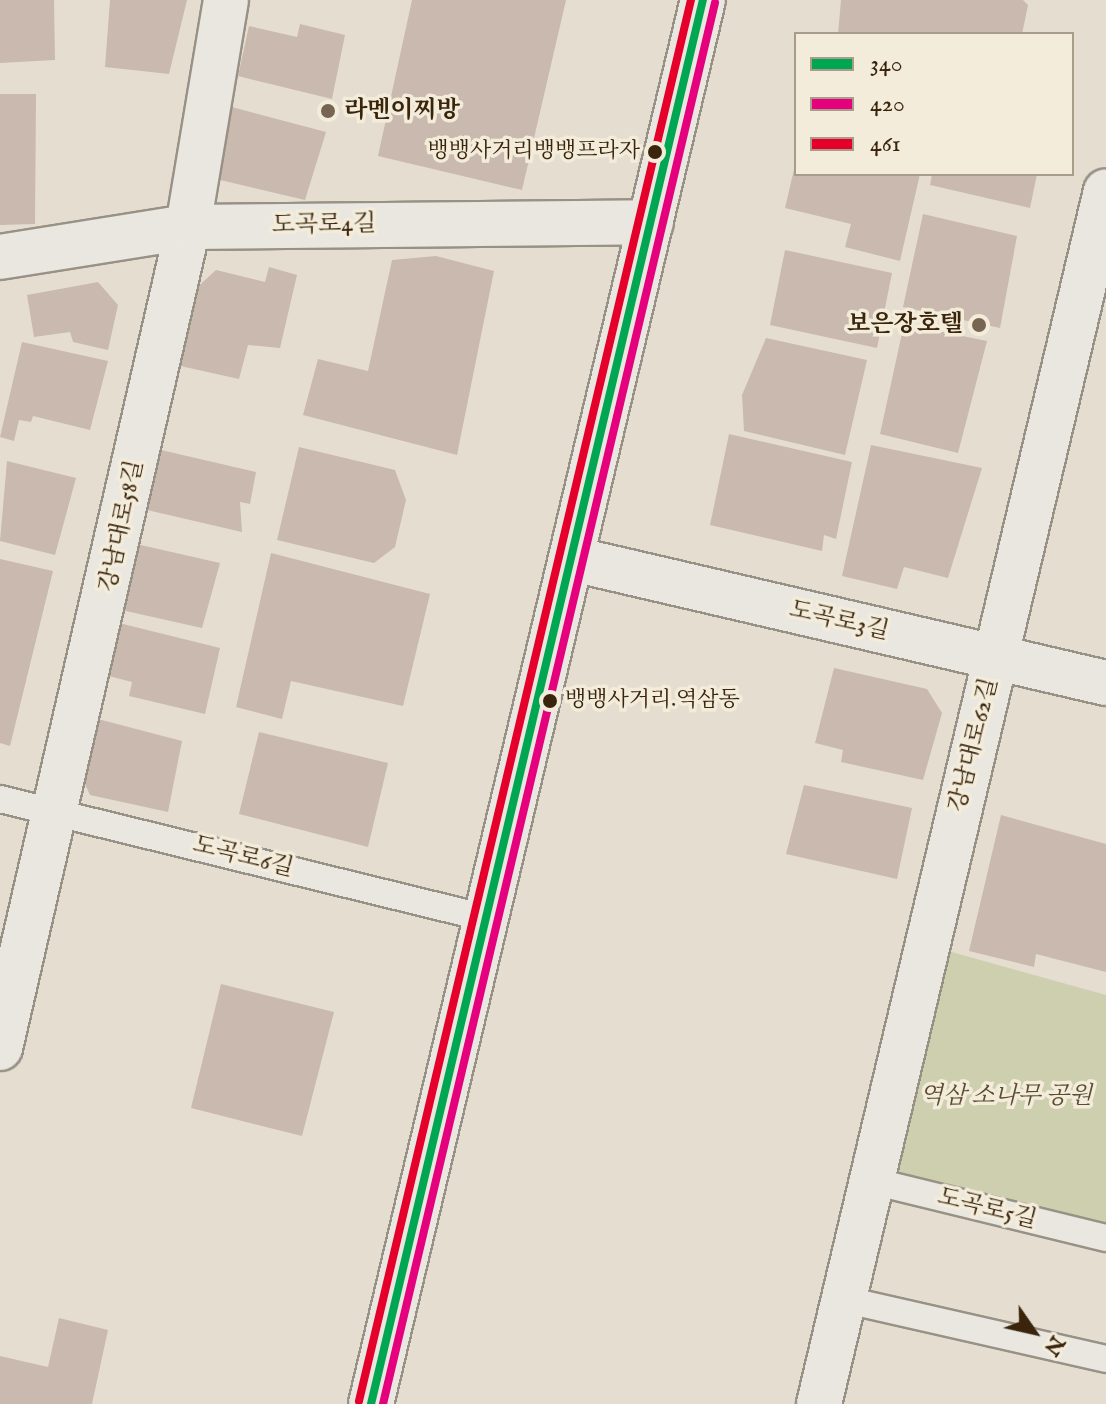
<!DOCTYPE html>
<html>
<head>
<meta charset="utf-8">
<style>
	body { margin:0 }
	#map { position:relative; width:1106px; height:1404px; overflow:hidden; background:#e5ded0; font-family:"IM FELL English","Noto Serif KR",serif }
	div>[style] { position:absolute }
	[style*='--x'] { left:calc(var(--x)*1px); top:calc(var(--y)*1px); width:calc(var(--w)*1px); rotate:calc(var(--a)*1deg) }
	.green>* { inset:0; background:#cdcfaf }
	.building>* { inset:0; background:#c9b9ae }
	.roads { filter:drop-shadow(2px 0 #989186) drop-shadow(-2px 0 #989186) drop-shadow(0 2px #989186) drop-shadow(0 -2px #989186) }
	.lane>* { height:26px; margin:-13px; padding:0 13px; transform-origin:13px; border-radius:13px; background:#eae7e0 }
	.street>* { height:44px; margin:-22px; padding:0 22px; transform-origin:22px; border-radius:22px; background:#eae7e0 }
	.secondary>* { height:44px; margin:-22px; padding:0 22px; transform-origin:22px; border-radius:22px; background:#eae7e0 }
	.bus-1>* { height:8px; margin:-4px; padding:0 4px; transform-origin:4px; border-radius:4px; background:#00a651 }
	.bus-2>* { height:8px; margin:-4px; padding:0 4px; transform-origin:4px; border-radius:4px; background:#e5007d }
	.bus-3>* { height:8px; margin:-4px; padding:0 4px; transform-origin:4px; border-radius:4px; background:#e4002b }
	.dots>* { width:22px; height:22px; translate:-50% -50%; box-sizing:border-box; border:4px solid #f3ecdb; border-radius:50% }
	span { translate:-50% -50%; white-space:nowrap; text-align:center; line-height:1.15; -webkit-text-stroke:7px #f3ecdb; paint-order:stroke }
	.bus-label { font-size:22px; color:#3a250c }
	.right { translate:-100% -50%; text-align:right }
	.left { translate:0 -50%; text-align:left }
	.poi-label { font-size:24px; color:#3a250c; font-weight:700 }
	.street-label { font-size:24px; color:#3a250c }
	.park-label { font-size:24px; color:#5a4c2e; font-style:italic }
	.legend { position:absolute; left:794px; top:32px; width:280px; height:144px; box-sizing:border-box; background:#f3ecdb; border:2px solid #a99c88; margin:0; padding:10px 14px; list-style:none; font-size:24px; color:#3a250c }
	.legend li { display:flex; align-items:center; gap:16px; height:40px }
	.legend b { width:40px; border:2px solid #a99c88 }
	.north { position:absolute; left:994px; top:1292px; width:80px; height:80px; -webkit-text-stroke:6px #f3ecdb; paint-order:stroke; rotate:124deg; font-size:22px; font-weight:700; line-height:32px; text-align:center; color:#3a250c }
	.north::after { content:''; display:block; margin:auto; width:28px; height:36px; background:#3a250c; clip-path:polygon(50% 0,100% 100%,50% 72%,0 100%) }
</style>
</head>
<body>
<div id="map">
	<div class="green">
		<i style="clip-path:polygon(941px 949px,1106px 995px,1106px 1223px,885px 1170px)"></i>
	</div>
	<div class="building">
		<i style="clip-path:polygon(0 0,54px 0,55px 60px,0 63px)"></i>
		<i style="clip-path:polygon(110px 0,187px 0,169px 74px,105px 67px)"></i>
		<i style="clip-path:polygon(412px 0,566px 0,522px 190px,378px 156px)"></i>
		<i style="clip-path:polygon(841px 0,1023px 0,1028px 5px,1022px 34px,838px 34px)"></i>
		<i style="clip-path:polygon(300px 24px,345px 35px,332px 99px,238px 76px,249px 26px,297px 37px)"></i>
		<i style="clip-path:polygon(0 94px,36px 94px,35px 224px,0 225px)"></i>
		<i style="clip-path:polygon(228px 106px,326px 132px,305px 200px,212px 178px)"></i>
		<i style="clip-path:polygon(795px 165px,796px 174px,920px 174px,900px 261px,845px 247px,851px 224px,785px 208px)"></i>
		<i style="clip-path:polygon(932px 174px,1037px 174px,1030px 208px,930px 185px)"></i>
		<i style="clip-path:polygon(923px 214px,1017px 236px,1000px 328px,903px 307px)"></i>
		<i style="clip-path:polygon(785px 250px,892px 273px,877px 348px,770px 325px)"></i>
		<i style="clip-path:polygon(436px 256px,494px 271px,457px 455px,303px 415px,318px 359px,368px 371px,392px 260px)"></i>
		<i style="clip-path:polygon(269px 267px,297px 275px,280px 348px,248px 345px,239px 379px,176px 365px,192px 292px,216px 270px,265px 282px)"></i>
		<i style="clip-path:polygon(98px 282px,118px 305px,108px 350px,73px 342px,70px 332px,34px 337px,27px 295px)"></i>
		<i style="clip-path:polygon(904px 324px,987px 341px,958px 453px,880px 434px)"></i>
		<i style="clip-path:polygon(766px 338px,867px 360px,845px 455px,744px 431px,742px 395px)"></i>
		<i style="clip-path:polygon(22px 342px,108px 361px,90px 430px,33px 416px,31px 422px,19px 420px,14px 441px,0 437px)"></i>
		<i style="clip-path:polygon(729px 434px,852px 462px,836px 539px,824px 535px,822px 551px,710px 525px)"></i>
		<i style="clip-path:polygon(871px 445px,982px 468px,948px 578px,904px 567px,897px 589px,842px 576px)"></i>
		<i style="clip-path:polygon(299px 447px,395px 470px,406px 500px,395px 547px,374px 563px,277px 540px)"></i>
		<i style="clip-path:polygon(161px 450px,256px 472px,250px 504px,240px 502px,242px 532px,147px 510px)"></i>
		<i style="clip-path:polygon(7px 461px,76px 478px,55px 555px,0 541px)"></i>
		<i style="clip-path:polygon(132px 543px,220px 563px,202px 628px,117px 609px)"></i>
		<i style="clip-path:polygon(271px 553px,430px 594px,403px 706px,291px 681px,282px 719px,236px 707px)"></i>
		<i style="clip-path:polygon(0 559px,53px 571px,10px 746px,0 743px)"></i>
		<i style="clip-path:polygon(115px 622px,220px 648px,205px 714px,129px 696px,132px 682px,101px 674px)"></i>
		<i style="clip-path:polygon(834px 668px,927px 689px,942px 713px,923px 780px,841px 762px,843px 750px,815px 743px)"></i>
		<i style="clip-path:polygon(94px 718px,182px 741px,168px 812px,90px 795px,79px 771px)"></i>
		<i style="clip-path:polygon(259px 732px,388px 763px,368px 847px,239px 814px)"></i>
		<i style="clip-path:polygon(804px 785px,912px 808px,897px 879px,786px 854px)"></i>
		<i style="clip-path:polygon(1001px 815px,1106px 844px,1106px 972px,1036px 954px,1034px 967px,969px 951px)"></i>
		<i style="clip-path:polygon(221px 984px,334px 1012px,302px 1136px,191px 1108px)"></i>
		<i style="clip-path:polygon(59px 1318px,108px 1330px,92px 1404px,0 1404px,0 1356px,48px 1367px)"></i>
	</div>
	<div class="roads">
		<div class="lane">
			<i style="--x:0;--y:799;--w:500;--a:13.76"></i>
			<i style="--x:868;--y:1180;--w:245;--a:13.7"></i>
			<i style="--x:842;--y:1299;--w:271;--a:12.8"></i>
		</div>
		<div class="street">
			<i style="--x:0;--y:257;--w:190;--a:-9.1"></i>
			<i style="--x:188;--y:227;--w:463;--a:-0.6"></i>
			<i style="--x:573;--y:559;--w:547;--a:13.1"></i>
			<i style="--x:0;--y:1048;--w:842;--a:-77.1"></i>
			<i style="--x:188;--y:227;--w:230;--a:-80.5"></i>
			<i style="--x:819;--y:1404;--w:1246;--a:-76.69"></i>
		</div>
		<div class="secondary">
			<i style="--x:371;--y:1404;--w:1443;--a:-76.7"></i>
		</div>
	</div>
	<div class="bus-1">
		<i style="--x:371;--y:1404;--w:1443;--a:-76.7"></i>
	</div>
	<div class="bus-2">
		<i style="--x:383;--y:1404;--w:1440;--a:-76.67"></i>
	</div>
	<div class="bus-3">
		<i style="--x:359;--y:1401;--w:1440;--a:-76.67"></i>
	</div>
	<div class="dots">
		<i style="left:328px;top:111px;background:#766651"></i>
		<i style="left:655px;top:152px;background:#3a250c"></i>
		<i style="left:979px;top:325px;background:#766651"></i>
		<i style="left:550px;top:701px;background:#3a250c"></i>
	</div>
	<div class="bus-label">
		<span class="right" style="left:640px;top:152px">뱅뱅사거리뱅뱅프라자</span>
		<span class="left" style="left:565px;top:701px">뱅뱅사거리.역삼동</span>
	</div>
	<div class="poi-label">
		<span class="left" style="left:344px;top:111px">라멘이찌방</span>
		<span class="right" style="left:963px;top:325px">보은장호텔</span>
	</div>
	<div class="street-label">
		<span style="left:324px;top:225px;rotate:-1deg">도곡로4길</span>
		<span style="left:122px;top:526px;rotate:-78deg">강남대로58길</span>
		<span style="left:839px;top:621px;rotate:13deg">도곡로3길</span>
		<span style="left:974px;top:745px;rotate:-76deg">강남대로62길</span>
		<span style="left:243px;top:857px;rotate:14deg">도곡로6길</span>
		<span style="left:987px;top:1209px;rotate:14deg">도곡로5길</span>
	</div>
	<div class="park-label">
		<span style="left:1006px;top:1097px">역삼 소나무 공원</span>
	</div>
	<ul class="legend">
	<li><b style="height:10px;background:#00a651"></b>340</li>
	<li><b style="height:10px;background:#e5007d"></b>420</li>
	<li><b style="height:10px;background:#e4002b"></b>461</li>
	</ul>
	<div class="north">N</div>
</div>
</body>
</html>
